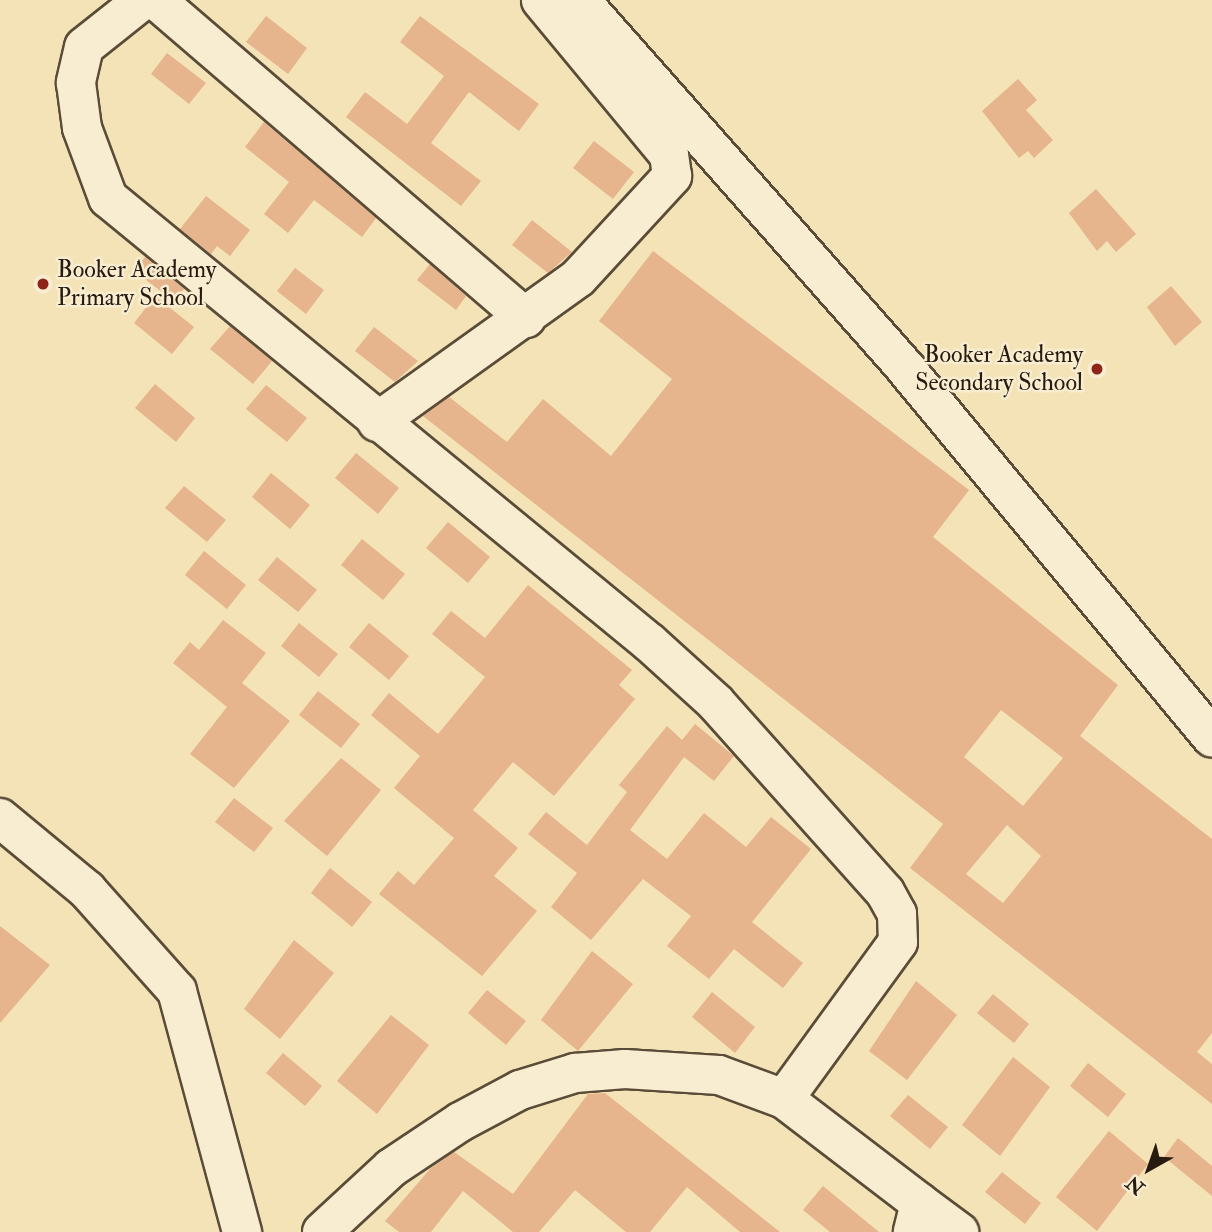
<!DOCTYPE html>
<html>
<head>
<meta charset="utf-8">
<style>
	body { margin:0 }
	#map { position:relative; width:1212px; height:1232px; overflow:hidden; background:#f4e3b7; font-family:"IM FELL Double Pica",serif }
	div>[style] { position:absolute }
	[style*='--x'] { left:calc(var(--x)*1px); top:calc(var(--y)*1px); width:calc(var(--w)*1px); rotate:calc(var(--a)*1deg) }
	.building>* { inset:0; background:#e6b48d }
	.roads { filter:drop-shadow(2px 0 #5a4c38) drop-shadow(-2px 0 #5a4c38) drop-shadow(0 2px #5a4c38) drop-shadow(0 -2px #5a4c38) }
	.minor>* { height:38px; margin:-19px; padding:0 19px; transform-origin:19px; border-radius:19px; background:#f8edd0 }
	.dots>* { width:19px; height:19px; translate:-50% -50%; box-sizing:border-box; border:4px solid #f8edd0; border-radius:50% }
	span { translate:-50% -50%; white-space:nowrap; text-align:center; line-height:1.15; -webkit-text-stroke:5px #f8edd0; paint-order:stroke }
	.poi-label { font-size:24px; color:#271a0e }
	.left { translate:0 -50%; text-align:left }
	.right { translate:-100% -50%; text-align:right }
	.north { position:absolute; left:1114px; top:1134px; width:70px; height:70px; -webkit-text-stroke:5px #f8edd0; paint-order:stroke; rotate:220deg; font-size:19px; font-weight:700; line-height:28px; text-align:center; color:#271a0e }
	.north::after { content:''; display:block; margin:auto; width:24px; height:32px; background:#271a0e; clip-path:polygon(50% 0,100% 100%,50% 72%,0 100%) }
</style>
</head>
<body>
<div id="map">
	<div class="building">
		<i style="clip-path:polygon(266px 16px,307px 48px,288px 74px,246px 42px)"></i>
		<i style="clip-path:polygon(420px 16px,539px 104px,519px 131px,469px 92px,431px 143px,481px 181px,461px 206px,346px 117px,365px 92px,407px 124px,444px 76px,400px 42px)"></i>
		<i style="clip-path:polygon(167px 53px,206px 83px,189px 104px,151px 74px)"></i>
		<i style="clip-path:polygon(1018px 79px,1037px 100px,1026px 110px,1053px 140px,1034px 158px,1028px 151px,1019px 158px,982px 111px)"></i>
		<i style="clip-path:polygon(264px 122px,376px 218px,362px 237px,314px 200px,288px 233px,264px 214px,289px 182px,245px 147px)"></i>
		<i style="clip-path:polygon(594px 141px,634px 172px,613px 199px,573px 168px)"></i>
		<i style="clip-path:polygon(1096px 189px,1136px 234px,1116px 252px,1107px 241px,1097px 251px,1069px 213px)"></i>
		<i style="clip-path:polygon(206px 196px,250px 230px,230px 256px,217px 246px,211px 254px,180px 229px)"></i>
		<i style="clip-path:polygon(532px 220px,572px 252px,548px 273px,512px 245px)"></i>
		<i style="clip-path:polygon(evenodd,653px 251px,969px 490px,933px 537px,1118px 685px,1080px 736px,1212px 839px,1212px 1033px,1197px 1052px,1212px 1064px,1212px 1104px,910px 868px,943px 824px,423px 416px,449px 397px,507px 442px,543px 399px,611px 456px,672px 379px,599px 321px,653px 251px,1001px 710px,1063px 758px,1023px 806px,964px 757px,1001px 710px,653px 251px,1007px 825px,1041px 856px,1003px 903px,966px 874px,1007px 825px)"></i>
		<i style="clip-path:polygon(145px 257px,184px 289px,174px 301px,134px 271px)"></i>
		<i style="clip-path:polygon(430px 264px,466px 296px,456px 310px,417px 280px)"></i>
		<i style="clip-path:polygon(295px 268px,324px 290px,306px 314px,277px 291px)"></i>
		<i style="clip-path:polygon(1171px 286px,1202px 322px,1175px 346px,1147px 307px)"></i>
		<i style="clip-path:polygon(155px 296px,194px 327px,172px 354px,134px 323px)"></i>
		<i style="clip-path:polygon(230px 326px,272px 361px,253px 384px,210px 349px)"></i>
		<i style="clip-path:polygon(374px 327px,418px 361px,395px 382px,355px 351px)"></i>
		<i style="clip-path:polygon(155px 384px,195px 418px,176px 442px,135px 408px)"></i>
		<i style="clip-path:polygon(266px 385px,307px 418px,287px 442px,246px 409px)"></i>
		<i style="clip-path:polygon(356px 453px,399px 488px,378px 514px,335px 478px)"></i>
		<i style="clip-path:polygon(271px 473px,310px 505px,290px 529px,252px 497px)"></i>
		<i style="clip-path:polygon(184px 486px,226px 520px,207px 542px,165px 508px)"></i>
		<i style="clip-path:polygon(448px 522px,490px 557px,468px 583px,426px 548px)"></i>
		<i style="clip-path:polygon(362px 539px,405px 574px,383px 600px,341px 565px)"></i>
		<i style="clip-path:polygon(204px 551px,246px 585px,227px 609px,185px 575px)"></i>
		<i style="clip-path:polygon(277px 557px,317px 590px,298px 612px,258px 580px)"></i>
		<i style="clip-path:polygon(528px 585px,632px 670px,619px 685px,635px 699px,554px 796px,513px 762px,473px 810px,518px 848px,494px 876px,537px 911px,482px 976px,379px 894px,398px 871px,414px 885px,454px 838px,394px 788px,420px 756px,371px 715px,389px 693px,438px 734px,485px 677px,432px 634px,451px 611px,485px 638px)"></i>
		<i style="clip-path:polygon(223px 620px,266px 653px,242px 683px,290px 721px,234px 788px,190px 754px,227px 707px,173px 663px,190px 642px,199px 650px)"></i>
		<i style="clip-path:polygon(299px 623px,338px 654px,319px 677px,281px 646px)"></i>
		<i style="clip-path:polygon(369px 623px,409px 656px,389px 680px,349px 647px)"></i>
		<i style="clip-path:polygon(318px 691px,360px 724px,341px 748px,299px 715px)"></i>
		<i style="clip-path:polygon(695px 724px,734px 756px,714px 781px,684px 757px,630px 830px,667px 859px,704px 813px,746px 847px,771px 817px,811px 849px,752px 922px,803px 963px,783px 988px,734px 949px,709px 979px,667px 946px,691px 916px,643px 879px,591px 940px,551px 907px,577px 873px,528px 834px,546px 812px,587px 845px,627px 792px,619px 785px,667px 726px,682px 740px)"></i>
		<i style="clip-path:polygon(341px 758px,381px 790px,327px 856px,284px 821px)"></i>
		<i style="clip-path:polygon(234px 798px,273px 828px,254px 852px,215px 822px)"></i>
		<i style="clip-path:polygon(330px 868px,372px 902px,352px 927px,311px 893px)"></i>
		<i style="clip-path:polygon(0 926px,50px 965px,0 1023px)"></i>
		<i style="clip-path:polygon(294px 940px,334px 973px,280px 1039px,244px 1009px)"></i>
		<i style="clip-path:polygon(592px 951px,633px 984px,578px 1051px,541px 1020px)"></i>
		<i style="clip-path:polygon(916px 981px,957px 1015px,907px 1080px,869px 1051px)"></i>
		<i style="clip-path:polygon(487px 990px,526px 1021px,506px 1045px,468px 1013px)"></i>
		<i style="clip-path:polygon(712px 992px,755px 1027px,735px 1053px,692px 1017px)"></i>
		<i style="clip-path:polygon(993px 994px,1029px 1024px,1014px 1043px,977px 1013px)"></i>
		<i style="clip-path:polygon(391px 1015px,429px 1045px,377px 1114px,337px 1081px)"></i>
		<i style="clip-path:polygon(283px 1053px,322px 1086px,305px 1106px,266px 1073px)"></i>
		<i style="clip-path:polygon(1013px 1057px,1050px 1087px,1000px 1156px,962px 1125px)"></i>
		<i style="clip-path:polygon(1088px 1063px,1126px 1094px,1108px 1117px,1070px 1086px)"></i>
		<i style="clip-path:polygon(605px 1093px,780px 1232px,740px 1232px,687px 1187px,650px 1232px,626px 1232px,575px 1190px,539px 1232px,513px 1232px,463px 1191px,431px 1232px,399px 1232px,385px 1221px,431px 1168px,454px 1152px,513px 1194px,588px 1094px)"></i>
		<i style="clip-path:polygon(908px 1095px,948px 1127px,930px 1149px,890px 1116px)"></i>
		<i style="clip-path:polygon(1109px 1131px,1148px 1164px,1097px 1231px,1056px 1197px)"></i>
		<i style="clip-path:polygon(1178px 1138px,1212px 1166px,1212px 1196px,1164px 1157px)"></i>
		<i style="clip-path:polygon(1002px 1172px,1041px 1203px,1025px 1224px,985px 1192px)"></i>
		<i style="clip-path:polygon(823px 1186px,879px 1232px,830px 1232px,803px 1210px)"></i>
	</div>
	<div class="roads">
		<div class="minor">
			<i style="--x:143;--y:0;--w:75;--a:141.5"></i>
			<i style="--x:84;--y:47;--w:37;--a:103"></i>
			<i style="--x:76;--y:83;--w:45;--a:82.4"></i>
			<i style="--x:82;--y:128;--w:75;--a:69.6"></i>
			<i style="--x:108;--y:198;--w:701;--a:39.39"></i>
			<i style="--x:650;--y:643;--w:88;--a:42.2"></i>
			<i style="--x:715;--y:702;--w:255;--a:48.2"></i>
			<i style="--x:885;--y:892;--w:25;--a:61"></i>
			<i style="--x:897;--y:914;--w:28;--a:88"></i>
			<i style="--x:898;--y:942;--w:194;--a:126"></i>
			<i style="--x:156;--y:0;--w:488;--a:40.7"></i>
			<i style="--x:580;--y:0;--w:492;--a:48.5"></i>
			<i style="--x:906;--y:369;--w:479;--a:50.3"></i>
			<i style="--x:377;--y:422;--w:247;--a:-35.6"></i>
			<i style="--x:578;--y:278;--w:139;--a:-47.3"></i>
			<i style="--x:672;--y:176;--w:21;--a:-98"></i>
			<i style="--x:669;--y:155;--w:201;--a:-129.6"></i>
			<i style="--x:0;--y:818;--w:113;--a:39.6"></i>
			<i style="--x:87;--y:890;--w:135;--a:48.3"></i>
			<i style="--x:177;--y:991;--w:250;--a:74.9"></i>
			<i style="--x:920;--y:1203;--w:49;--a:36.6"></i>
			<i style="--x:322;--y:1232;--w:94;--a:-42.8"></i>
			<i style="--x:391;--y:1168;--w:83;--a:-33.7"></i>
			<i style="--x:460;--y:1122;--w:68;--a:-28.1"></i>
			<i style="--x:520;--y:1090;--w:58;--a:-17.2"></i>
			<i style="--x:575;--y:1073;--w:50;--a:-4.6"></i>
			<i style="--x:625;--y:1069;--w:94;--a:3.7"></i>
			<i style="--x:719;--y:1075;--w:69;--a:20.3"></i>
			<i style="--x:784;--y:1099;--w:171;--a:37.4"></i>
			<i style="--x:920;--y:1203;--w:30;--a:104"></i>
		</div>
	</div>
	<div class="dots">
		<i style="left:43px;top:284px;background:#8f2418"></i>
		<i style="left:1097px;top:369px;background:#8f2418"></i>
	</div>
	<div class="poi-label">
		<span class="left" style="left:57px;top:284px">Booker Academy<br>Primary School</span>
		<span class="right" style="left:1083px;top:369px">Booker Academy<br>Secondary School</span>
	</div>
	<div class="north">N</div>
</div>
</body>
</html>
